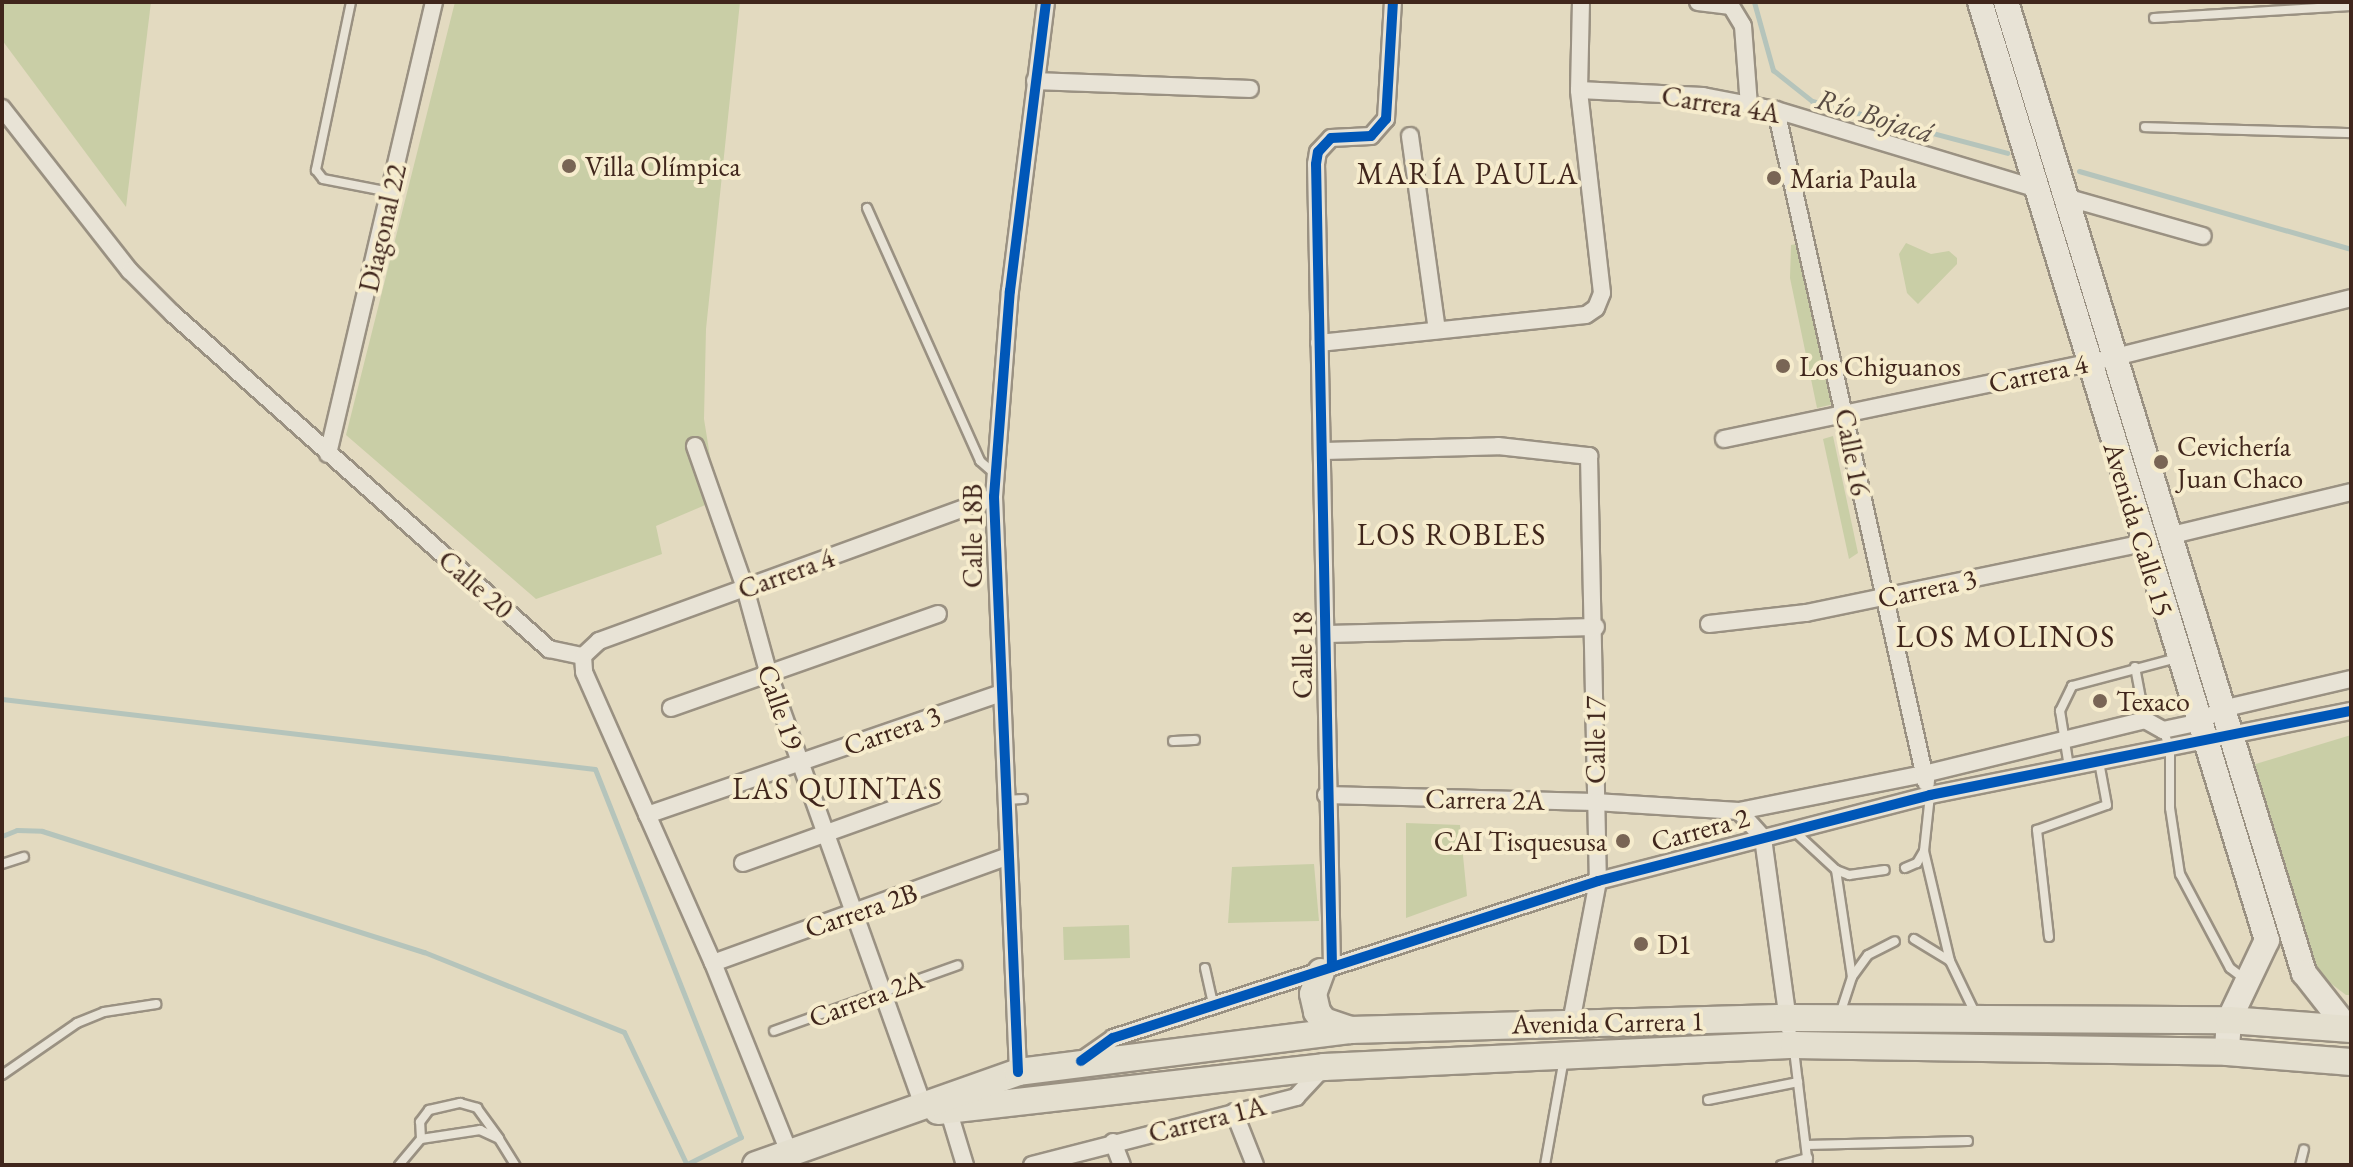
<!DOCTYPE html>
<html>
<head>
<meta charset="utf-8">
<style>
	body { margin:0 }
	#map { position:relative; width:2353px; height:1167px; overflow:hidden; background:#e3dac0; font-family:"EB Garamond",serif }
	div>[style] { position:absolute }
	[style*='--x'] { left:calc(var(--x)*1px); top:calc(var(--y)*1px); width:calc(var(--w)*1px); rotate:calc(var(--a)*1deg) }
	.green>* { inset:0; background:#c9cea6 }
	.stream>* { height:5px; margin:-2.5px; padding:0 2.5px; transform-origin:2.5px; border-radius:2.5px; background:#b5c4bb }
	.roads { filter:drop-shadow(2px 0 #9a9182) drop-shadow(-2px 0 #9a9182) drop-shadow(0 2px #9a9182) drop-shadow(0 -2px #9a9182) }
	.service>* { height:8px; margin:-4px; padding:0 4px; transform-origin:4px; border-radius:4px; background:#e8e3d6 }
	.minor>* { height:16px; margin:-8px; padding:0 8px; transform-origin:8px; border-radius:8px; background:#e8e3d6 }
	.secondary>* { height:24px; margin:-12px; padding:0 12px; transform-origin:12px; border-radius:12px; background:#e8e3d6 }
	.primary>* { height:26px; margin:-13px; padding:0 13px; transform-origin:13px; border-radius:13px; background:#e4dfcf }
	.cycleway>* { height:10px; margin:-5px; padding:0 5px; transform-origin:5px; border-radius:5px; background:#0057b8 }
	.dots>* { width:22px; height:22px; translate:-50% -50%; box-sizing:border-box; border:4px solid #f6eccd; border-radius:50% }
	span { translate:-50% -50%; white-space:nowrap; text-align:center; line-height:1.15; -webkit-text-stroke:8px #f6eccd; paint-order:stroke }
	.street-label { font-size:28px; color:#40261c }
	.poi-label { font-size:28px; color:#40261c }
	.left { translate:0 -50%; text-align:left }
	.right { translate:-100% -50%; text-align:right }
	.water-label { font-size:30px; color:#584b43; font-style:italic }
	.neighbourhood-label { font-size:30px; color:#40261c; letter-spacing:2px }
	.frame { position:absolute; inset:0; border:4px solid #40261c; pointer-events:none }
</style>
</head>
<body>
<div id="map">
	<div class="green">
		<i style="clip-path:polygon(2px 2px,151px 2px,126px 207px,2px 40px)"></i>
		<i style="clip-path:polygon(455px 2px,740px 2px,706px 329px,704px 419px,717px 500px,656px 526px,662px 554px,536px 599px,346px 435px)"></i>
		<i style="clip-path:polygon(1906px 243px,1931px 254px,1949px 251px,1957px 258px,1957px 264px,1918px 304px,1907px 293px,1899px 254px)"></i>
		<i style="clip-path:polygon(1796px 244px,1834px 404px,1817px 408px,1790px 278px,1791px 245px)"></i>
		<i style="clip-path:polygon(1833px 436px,1858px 553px,1849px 559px,1823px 439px)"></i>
		<i style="clip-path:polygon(2351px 735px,2351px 995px,2346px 995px,2308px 966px,2249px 766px)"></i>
		<i style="clip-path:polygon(1406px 823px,1460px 825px,1467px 896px,1406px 918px)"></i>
		<i style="clip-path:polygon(1314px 864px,1319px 921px,1228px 923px,1232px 867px)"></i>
		<i style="clip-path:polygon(1129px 925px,1130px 958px,1064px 960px,1063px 927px)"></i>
	</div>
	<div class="stream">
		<i style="--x:1754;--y:2;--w:71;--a:74.4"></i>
		<i style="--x:1773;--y:70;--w:50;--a:38.5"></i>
		<i style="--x:1812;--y:101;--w:202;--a:14.9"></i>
		<i style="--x:2079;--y:171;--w:283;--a:16"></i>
		<i style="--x:2;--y:699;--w:597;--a:6.73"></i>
		<i style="--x:595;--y:769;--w:396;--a:68.4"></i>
		<i style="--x:741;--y:1137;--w:63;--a:153.4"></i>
		<i style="--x:2;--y:836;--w:16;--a:-22"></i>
		<i style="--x:17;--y:830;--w:25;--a:2"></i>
		<i style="--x:42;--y:831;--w:401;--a:17.6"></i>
		<i style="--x:424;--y:952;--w:215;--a:21.8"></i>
		<i style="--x:624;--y:1032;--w:143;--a:64.7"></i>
	</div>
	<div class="roads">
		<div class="service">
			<i style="--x:351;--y:2;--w:172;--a:101.8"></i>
			<i style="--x:316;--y:170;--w:11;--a:52"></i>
			<i style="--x:323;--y:179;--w:68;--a:11"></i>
			<i style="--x:2154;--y:18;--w:197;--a:-3.5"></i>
			<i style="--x:2145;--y:127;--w:206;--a:1.7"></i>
			<i style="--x:867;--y:208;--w:277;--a:65.9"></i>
			<i style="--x:980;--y:461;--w:20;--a:41"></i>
			<i style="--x:2135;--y:667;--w:54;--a:79.3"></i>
			<i style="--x:2163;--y:730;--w:19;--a:69"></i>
			<i style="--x:2170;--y:748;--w:60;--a:90"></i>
			<i style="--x:2170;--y:808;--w:67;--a:81.4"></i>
			<i style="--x:2180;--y:874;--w:106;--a:62"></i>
			<i style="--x:2230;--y:968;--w:20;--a:37"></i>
			<i style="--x:1173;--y:741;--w:22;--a:-3"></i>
			<i style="--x:2069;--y:767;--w:57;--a:-99.1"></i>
			<i style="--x:2060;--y:711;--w:28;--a:-64"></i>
			<i style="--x:2072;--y:686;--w:109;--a:-14.9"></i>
			<i style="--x:1005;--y:800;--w:18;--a:-3"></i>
			<i style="--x:1793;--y:830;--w:59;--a:42.9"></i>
			<i style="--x:1836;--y:870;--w:14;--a:21"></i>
			<i style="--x:1849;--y:875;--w:36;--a:-8"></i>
			<i style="--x:1924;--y:851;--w:113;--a:76.7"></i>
			<i style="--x:2;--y:864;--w:23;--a:-18"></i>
			<i style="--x:1905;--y:868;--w:13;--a:-23"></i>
			<i style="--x:1917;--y:863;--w:14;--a:-60"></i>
			<i style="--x:1924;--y:851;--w:56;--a:-83.9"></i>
			<i style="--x:1836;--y:870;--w:108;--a:81.5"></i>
			<i style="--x:2049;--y:937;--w:108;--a:-96.4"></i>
			<i style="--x:2037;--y:830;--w:74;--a:-19.7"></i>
			<i style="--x:2107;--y:805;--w:44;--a:-100.5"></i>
			<i style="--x:1914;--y:939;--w:42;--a:31.4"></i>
			<i style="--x:1950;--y:961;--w:58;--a:64.3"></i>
			<i style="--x:1205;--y:968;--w:41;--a:77.3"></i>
			<i style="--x:1840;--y:1014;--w:39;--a:-72"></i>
			<i style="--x:1852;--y:977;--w:27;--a:-54"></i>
			<i style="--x:1868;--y:955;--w:30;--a:-27"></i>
			<i style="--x:774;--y:1031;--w:195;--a:-19.7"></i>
			<i style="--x:1794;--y:1050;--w:116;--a:83.1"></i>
			<i style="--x:2;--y:1075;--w:91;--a:-34.7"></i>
			<i style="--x:77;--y:1023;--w:29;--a:-22"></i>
			<i style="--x:104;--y:1012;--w:53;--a:-8.7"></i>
			<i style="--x:1708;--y:1100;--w:92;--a:-11.3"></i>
			<i style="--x:421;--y:1139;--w:17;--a:-93"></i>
			<i style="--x:420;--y:1122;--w:15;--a:-53"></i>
			<i style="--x:429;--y:1110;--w:32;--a:-13"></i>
			<i style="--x:460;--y:1103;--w:18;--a:16"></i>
			<i style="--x:477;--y:1108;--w:37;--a:54"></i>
			<i style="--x:1806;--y:1145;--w:162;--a:-1.4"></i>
			<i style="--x:399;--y:1165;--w:34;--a:-50"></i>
			<i style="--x:421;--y:1139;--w:60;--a:-8.7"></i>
			<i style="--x:480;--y:1130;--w:21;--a:25"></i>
			<i style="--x:499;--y:1139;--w:31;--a:58"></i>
			<i style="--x:1545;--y:1165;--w:109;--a:-79.9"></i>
			<i style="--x:1781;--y:1165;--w:28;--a:-15"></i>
			<i style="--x:2300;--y:1165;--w:16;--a:-76"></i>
		</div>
		<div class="minor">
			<i style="--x:1698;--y:2;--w:33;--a:7"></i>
			<i style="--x:1731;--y:6;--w:23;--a:59"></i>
			<i style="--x:1743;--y:26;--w:79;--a:85.7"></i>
			<i style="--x:1035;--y:81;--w:215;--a:2.1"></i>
			<i style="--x:1579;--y:90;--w:124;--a:2.8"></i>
			<i style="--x:1703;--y:96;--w:74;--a:10.9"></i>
			<i style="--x:1776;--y:110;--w:270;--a:16.8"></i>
			<i style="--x:2;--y:108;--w:207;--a:51.9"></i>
			<i style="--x:130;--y:271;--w:61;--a:45"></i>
			<i style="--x:173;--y:314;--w:504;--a:41.7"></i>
			<i style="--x:549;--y:649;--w:35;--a:12"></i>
			<i style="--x:1776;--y:110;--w:689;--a:77.42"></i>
			<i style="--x:1410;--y:136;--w:196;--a:82.1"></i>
			<i style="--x:2065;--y:197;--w:143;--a:15.8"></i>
			<i style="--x:1319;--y:343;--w:268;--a:-6"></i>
			<i style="--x:1586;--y:315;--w:12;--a:-35"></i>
			<i style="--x:1596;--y:308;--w:16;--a:-68"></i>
			<i style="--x:1602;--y:293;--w:204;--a:-96.5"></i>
			<i style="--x:1579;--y:90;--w:88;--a:-88.7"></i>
			<i style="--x:1724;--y:439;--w:395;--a:-11.8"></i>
			<i style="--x:2111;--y:358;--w:247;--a:-14"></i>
			<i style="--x:695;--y:446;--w:151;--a:70.6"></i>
			<i style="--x:745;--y:588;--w:90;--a:74.6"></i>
			<i style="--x:769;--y:675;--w:454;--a:70.3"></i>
			<i style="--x:1324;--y:451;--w:174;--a:-1.6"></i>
			<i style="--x:1498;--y:446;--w:92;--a:6.3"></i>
			<i style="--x:1589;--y:456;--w:425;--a:88.8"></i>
			<i style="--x:1598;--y:881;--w:144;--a:100.8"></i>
			<i style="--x:328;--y:454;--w:464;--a:-76.8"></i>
			<i style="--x:2168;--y:536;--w:188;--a:-13.5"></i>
			<i style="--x:1709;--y:624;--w:98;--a:-6.5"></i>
			<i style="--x:1806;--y:613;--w:344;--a:-11.7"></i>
			<i style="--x:1326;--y:634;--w:270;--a:-1.5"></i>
			<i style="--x:583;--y:656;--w:16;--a:86"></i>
			<i style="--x:584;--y:672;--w:318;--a:66.1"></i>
			<i style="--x:713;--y:963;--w:207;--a:68.1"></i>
			<i style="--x:583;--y:656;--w:22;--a:-43"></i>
			<i style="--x:599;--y:641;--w:420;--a:-20"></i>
			<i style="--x:671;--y:708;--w:283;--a:-19.4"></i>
			<i style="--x:1326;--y:795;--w:269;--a:1.5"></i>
			<i style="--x:1595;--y:802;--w:144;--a:3.6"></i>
			<i style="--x:1739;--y:811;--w:189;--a:-11.3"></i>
			<i style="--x:1924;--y:774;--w:228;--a:-13.7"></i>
			<i style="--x:2145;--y:720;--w:21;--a:29"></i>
			<i style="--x:2163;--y:730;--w:35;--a:-12"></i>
			<i style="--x:2197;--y:723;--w:29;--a:-29"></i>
			<i style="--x:2222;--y:709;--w:132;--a:-13.1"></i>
			<i style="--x:1739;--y:811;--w:36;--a:48"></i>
			<i style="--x:1763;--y:838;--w:191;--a:82.2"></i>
			<i style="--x:647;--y:815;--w:374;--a:-19"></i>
			<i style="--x:743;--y:863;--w:202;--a:-19.7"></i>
			<i style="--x:713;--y:963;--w:314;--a:-19.9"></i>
			<i style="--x:1332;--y:967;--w:803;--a:-91.14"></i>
			<i style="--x:1316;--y:164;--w:12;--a:-81"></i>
			<i style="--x:1318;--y:152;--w:19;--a:-47"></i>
			<i style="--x:1331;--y:138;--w:40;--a:-2.9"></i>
			<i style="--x:1371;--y:136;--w:23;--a:-49"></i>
			<i style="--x:1386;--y:119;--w:117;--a:-86.6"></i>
			<i style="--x:1082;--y:1060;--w:38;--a:-35"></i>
			<i style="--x:1113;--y:1038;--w:510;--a:-17.94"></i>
			<i style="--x:1598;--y:881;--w:343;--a:-14.5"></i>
			<i style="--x:1930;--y:795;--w:429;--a:-11.3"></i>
			<i style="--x:1018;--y:1072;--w:576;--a:-92.39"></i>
			<i style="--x:994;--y:497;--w:207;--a:-85.6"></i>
			<i style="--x:1010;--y:291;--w:291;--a:-82.9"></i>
			<i style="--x:948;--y:1109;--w:59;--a:73.1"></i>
			<i style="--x:1234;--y:1112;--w:57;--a:68.4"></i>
			<i style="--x:1113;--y:1142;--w:25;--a:69"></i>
			<i style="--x:1032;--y:1165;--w:273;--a:-14.4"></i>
			<i style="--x:1296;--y:1097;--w:40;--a:-47"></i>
		</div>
		<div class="secondary">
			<i style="--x:1980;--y:2;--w:981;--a:72.99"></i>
			<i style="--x:2267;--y:940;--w:89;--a:115.4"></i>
			<i style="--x:2229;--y:1020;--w:32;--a:94"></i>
			<i style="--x:2006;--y:2;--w:1016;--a:72.94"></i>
			<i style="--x:2304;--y:973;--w:71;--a:51.8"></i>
		</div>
		<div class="primary">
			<i style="--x:1321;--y:972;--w:23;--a:110"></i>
			<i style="--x:1313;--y:994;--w:18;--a:77"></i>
			<i style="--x:1317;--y:1012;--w:11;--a:52"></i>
			<i style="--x:1324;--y:1021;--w:28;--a:19"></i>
			<i style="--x:938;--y:1111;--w:388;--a:-6.5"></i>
			<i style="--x:1324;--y:1067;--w:471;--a:-2.7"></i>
			<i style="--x:1794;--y:1045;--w:433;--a:0.9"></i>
			<i style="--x:2227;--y:1052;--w:124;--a:4.6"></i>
			<i style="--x:756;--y:1165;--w:278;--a:-19.5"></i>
			<i style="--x:1018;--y:1072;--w:335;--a:-7.2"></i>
			<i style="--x:1350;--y:1030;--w:437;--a:-1.6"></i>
			<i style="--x:1787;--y:1018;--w:442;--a:0.3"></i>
			<i style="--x:2229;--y:1020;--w:122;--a:4.2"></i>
		</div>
	</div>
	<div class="cycleway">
		<i style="--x:1332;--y:967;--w:803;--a:-91.14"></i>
		<i style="--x:1316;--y:164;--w:12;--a:-81"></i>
		<i style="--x:1318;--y:152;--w:19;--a:-47"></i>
		<i style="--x:1331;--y:138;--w:40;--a:-2.9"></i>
		<i style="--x:1371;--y:136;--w:23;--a:-49"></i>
		<i style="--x:1386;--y:119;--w:117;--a:-86.6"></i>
		<i style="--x:1081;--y:1061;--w:39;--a:-36"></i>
		<i style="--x:1113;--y:1038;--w:510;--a:-17.94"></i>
		<i style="--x:1598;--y:881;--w:343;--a:-14.5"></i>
		<i style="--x:1930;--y:795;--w:429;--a:-11.3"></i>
		<i style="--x:1018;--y:1072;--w:576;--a:-92.39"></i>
		<i style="--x:994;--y:497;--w:207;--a:-85.6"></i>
		<i style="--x:1010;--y:291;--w:291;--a:-82.9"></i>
	</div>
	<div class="dots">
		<i style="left:569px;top:166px;background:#796555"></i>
		<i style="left:1774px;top:178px;background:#796555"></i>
		<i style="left:1783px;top:366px;background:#796555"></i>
		<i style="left:2161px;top:462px;background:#796555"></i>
		<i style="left:2100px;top:701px;background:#796555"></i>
		<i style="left:1623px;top:841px;background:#796555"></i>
		<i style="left:1641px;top:944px;background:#796555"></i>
	</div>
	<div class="street-label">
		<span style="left:1721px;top:104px;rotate:9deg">Carrera 4A</span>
		<span style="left:382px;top:228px;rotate:-77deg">Diagonal 22</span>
		<span style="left:2038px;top:373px;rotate:-12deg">Carrera 4</span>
		<span style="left:1853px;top:452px;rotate:79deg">Calle 16</span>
		<span style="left:2139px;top:529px;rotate:73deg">Avenida Calle 15</span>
		<span style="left:972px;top:536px;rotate:-90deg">Calle 18B</span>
		<span style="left:786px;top:573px;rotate:-20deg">Carrera 4</span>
		<span style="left:476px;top:584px;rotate:41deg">Calle 20</span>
		<span style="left:1927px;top:588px;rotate:-12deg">Carrera 3</span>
		<span style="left:1302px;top:655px;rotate:-90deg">Calle 18</span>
		<span style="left:781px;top:707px;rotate:71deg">Calle 19</span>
		<span style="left:892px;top:730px;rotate:-19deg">Carrera 3</span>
		<span style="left:1595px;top:740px;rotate:-90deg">Calle 17</span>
		<span style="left:1485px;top:799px;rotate:1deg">Carrera 2A</span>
		<span style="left:1700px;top:829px;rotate:-15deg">Carrera 2</span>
		<span style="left:861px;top:910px;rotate:-19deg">Carrera 2B</span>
		<span style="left:866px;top:998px;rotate:-20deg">Carrera 2A</span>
		<span style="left:1608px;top:1022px;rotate:-1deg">Avenida Carrera 1</span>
		<span style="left:1207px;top:1119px;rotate:-14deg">Carrera 1A</span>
	</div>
	<div class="poi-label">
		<span class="left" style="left:585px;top:166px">Villa Olímpica</span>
		<span class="left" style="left:1790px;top:178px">Maria Paula</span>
		<span class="left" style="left:1799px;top:366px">Los Chiguanos</span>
		<span class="left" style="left:2177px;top:462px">Cevichería<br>Juan Chaco</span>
		<span class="left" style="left:2116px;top:701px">Texaco</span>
		<span class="right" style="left:1607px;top:841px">CAI Tisquesusa</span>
		<span class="left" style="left:1657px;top:944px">D1</span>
	</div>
	<div class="water-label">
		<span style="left:1875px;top:116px;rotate:17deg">Río Bojacá</span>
	</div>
	<div class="neighbourhood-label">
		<span style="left:1468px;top:174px">MARÍA PAULA</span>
		<span style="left:1452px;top:535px">LOS ROBLES</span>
		<span style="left:2006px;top:637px">LOS MOLINOS</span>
		<span style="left:838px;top:789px">LAS QUINTAS</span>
	</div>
	<div class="frame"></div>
</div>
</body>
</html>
